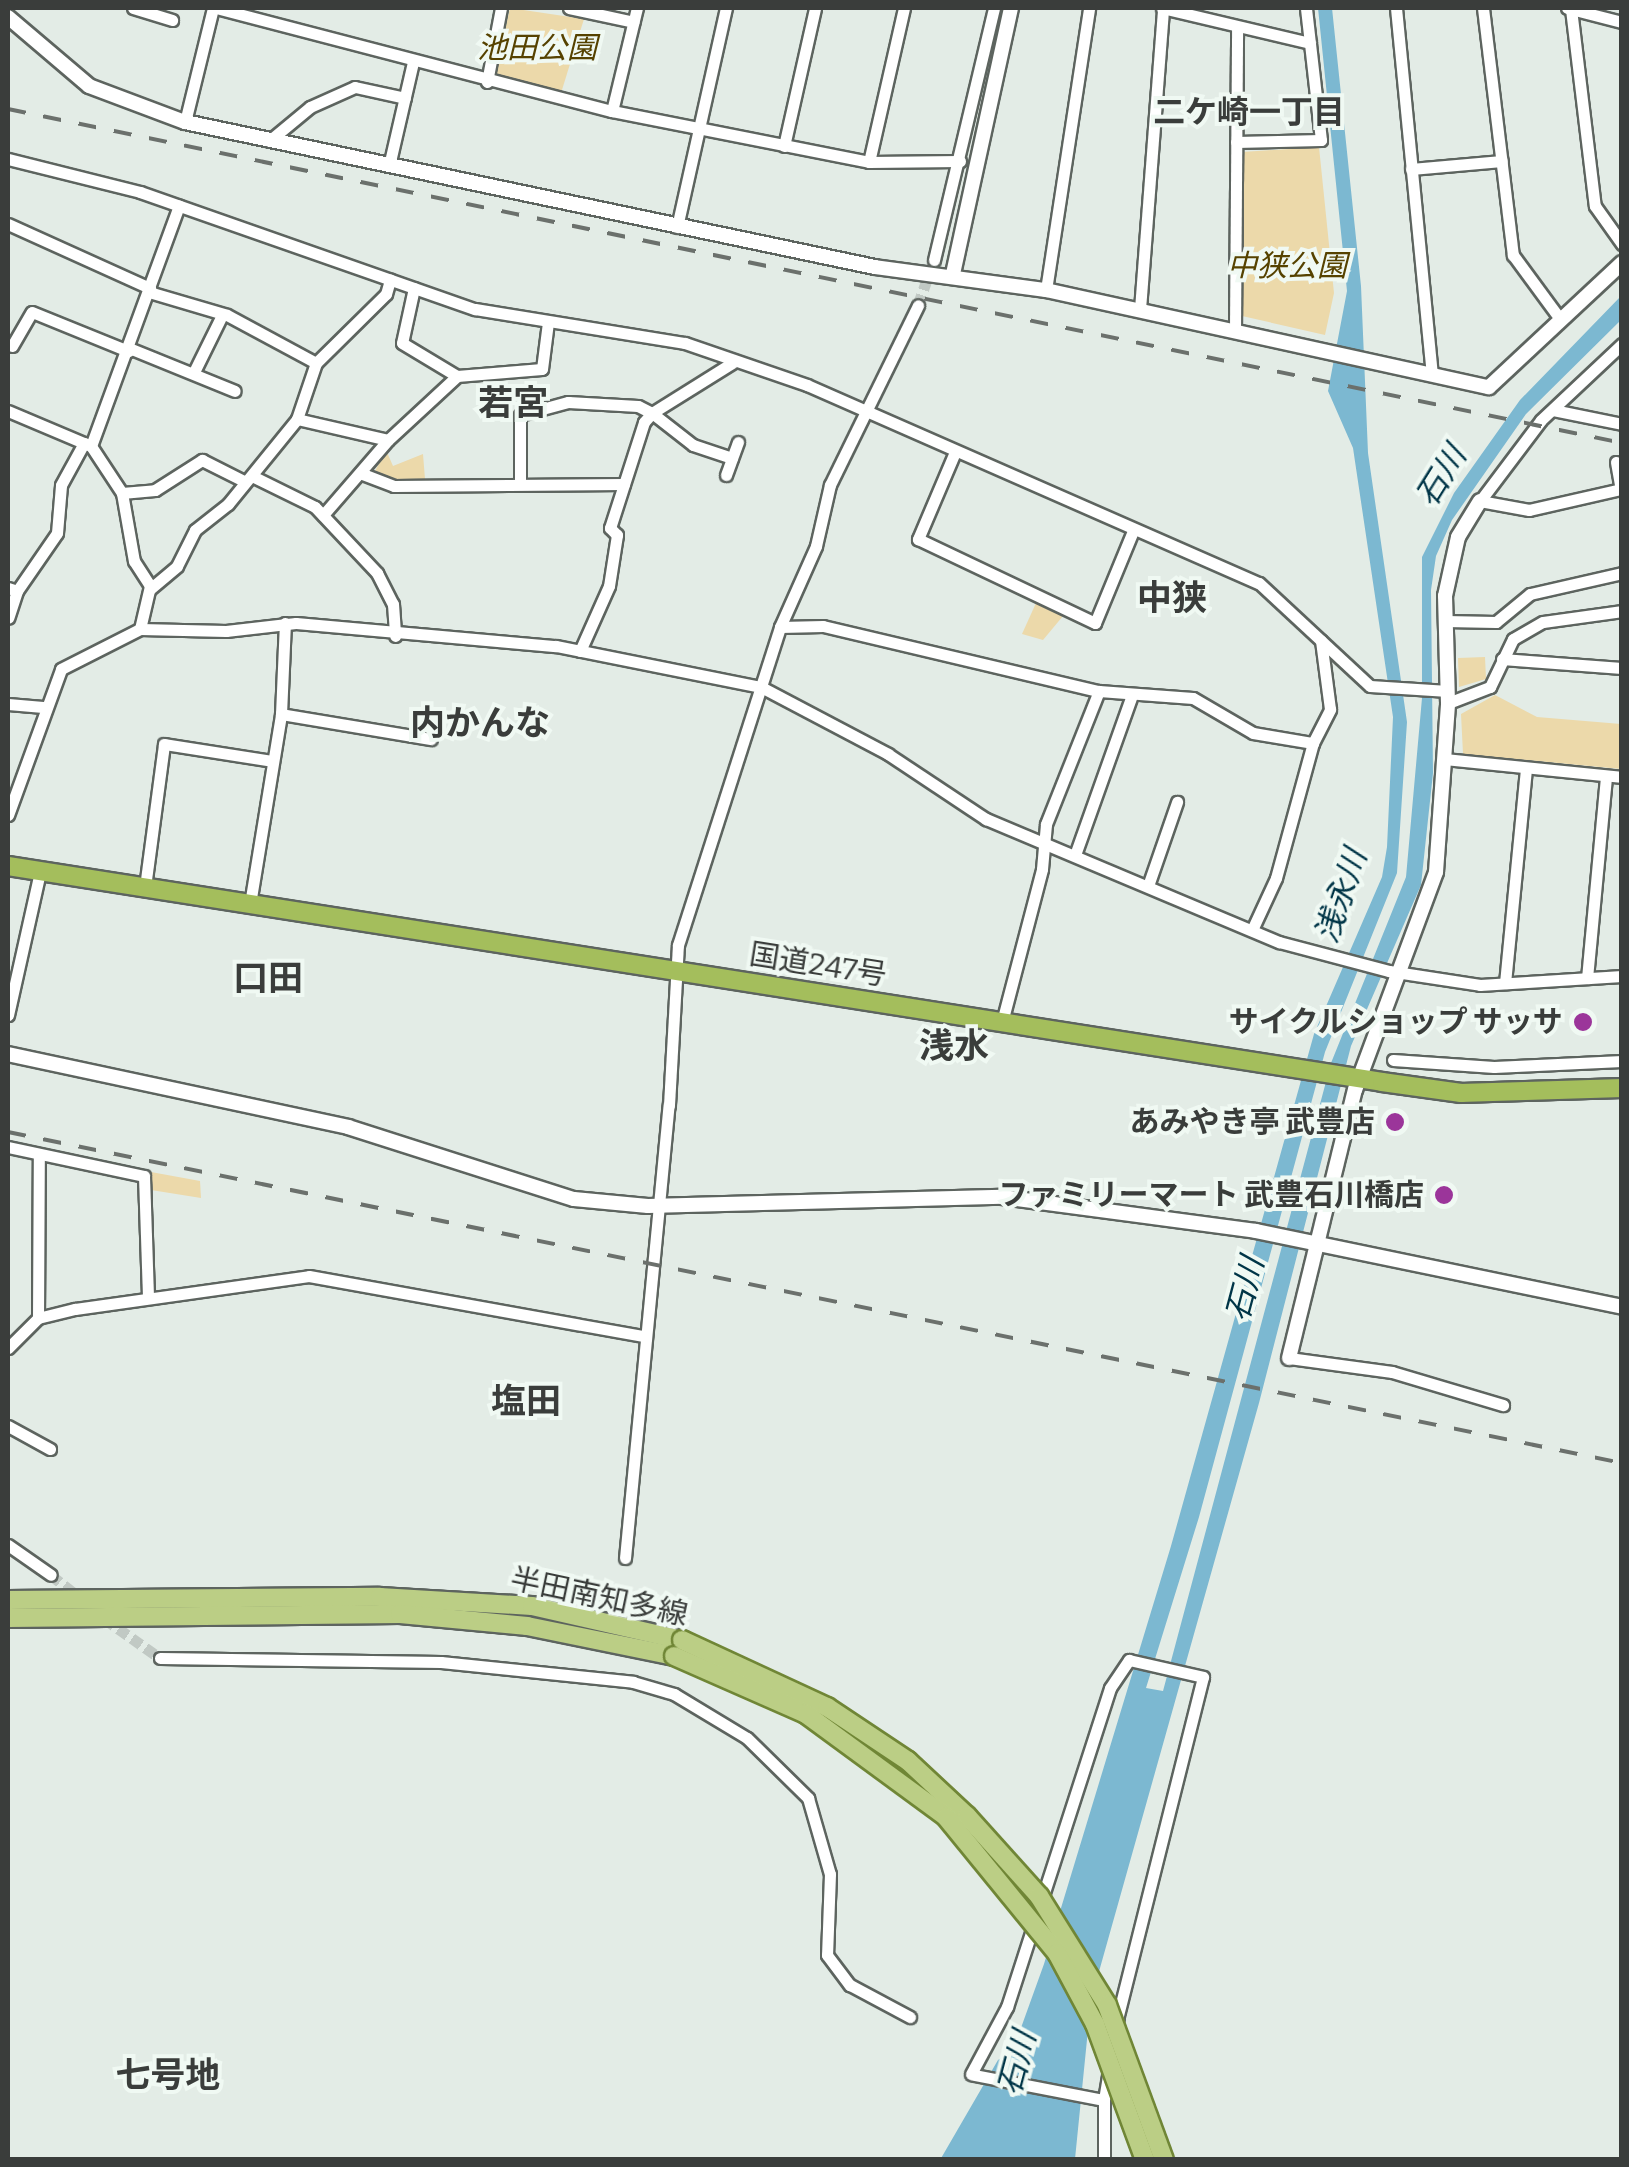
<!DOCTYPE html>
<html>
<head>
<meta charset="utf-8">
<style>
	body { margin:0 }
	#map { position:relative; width:1629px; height:2167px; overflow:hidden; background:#e3ece6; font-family:Bitter,"Noto Sans JP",serif }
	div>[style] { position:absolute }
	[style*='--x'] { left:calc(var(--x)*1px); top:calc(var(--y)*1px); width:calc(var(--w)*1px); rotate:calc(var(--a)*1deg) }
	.green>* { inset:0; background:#ecd9aa }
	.water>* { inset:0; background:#7cb8d1 }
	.minor-tunnel>* { height:11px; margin-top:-5.5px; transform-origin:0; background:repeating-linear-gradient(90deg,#c1c9c4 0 11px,transparent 0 16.5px) }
	.roads { filter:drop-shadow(2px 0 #5d645f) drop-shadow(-2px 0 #5d645f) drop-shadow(0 2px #5d645f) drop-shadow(0 -2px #5d645f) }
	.minor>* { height:11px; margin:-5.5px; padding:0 5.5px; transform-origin:5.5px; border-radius:5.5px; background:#fff }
	.tertiary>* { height:14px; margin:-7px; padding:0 7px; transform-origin:7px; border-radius:7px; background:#fff }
	.primary>* { height:18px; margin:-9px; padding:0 9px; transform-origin:9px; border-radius:9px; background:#bbce85 }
	.trunk>* { height:18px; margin:-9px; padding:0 9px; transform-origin:9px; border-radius:9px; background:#a4be5c }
	.rail>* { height:4px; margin-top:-2px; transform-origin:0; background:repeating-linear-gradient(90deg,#6b706c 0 18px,transparent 0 36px) }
	.bridges { filter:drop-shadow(2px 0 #708636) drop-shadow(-2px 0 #708636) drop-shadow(0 2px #708636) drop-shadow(0 -2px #708636) }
	.primary-bridge>* { height:18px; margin:-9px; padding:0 9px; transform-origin:9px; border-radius:9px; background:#bbce85 }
	.dots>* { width:28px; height:28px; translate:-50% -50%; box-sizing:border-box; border:5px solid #f0f9f3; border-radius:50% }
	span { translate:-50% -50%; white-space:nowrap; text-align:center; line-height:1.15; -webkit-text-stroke:8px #f0f9f3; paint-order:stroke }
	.park-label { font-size:30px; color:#564200; font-style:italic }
	.street-label { font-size:30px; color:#3a3d3b }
	.poi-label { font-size:30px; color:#3a3d3b; font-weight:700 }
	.right { translate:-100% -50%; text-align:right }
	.neighbourhood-label { font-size:32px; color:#3a3d3b; font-weight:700 }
	.water-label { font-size:32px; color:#003547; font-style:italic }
	.quarter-label { font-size:35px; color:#3a3d3b; font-weight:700 }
	.frame { position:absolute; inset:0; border:10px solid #3a3d3b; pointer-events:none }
</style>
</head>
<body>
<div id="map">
	<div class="green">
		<i style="clip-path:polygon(510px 8px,584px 19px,561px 93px,495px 74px)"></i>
		<i style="clip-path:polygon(1319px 147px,1334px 293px,1325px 335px,1242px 316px,1242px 152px)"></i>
		<i style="clip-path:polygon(386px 450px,393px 466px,423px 454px,425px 479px,395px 479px,375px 471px)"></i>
		<i style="clip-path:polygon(1036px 603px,1063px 616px,1043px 640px,1022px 634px)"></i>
		<i style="clip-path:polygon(1485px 657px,1486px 679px,1459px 687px,1458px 658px)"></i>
		<i style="clip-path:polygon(1495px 695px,1537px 717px,1621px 724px,1621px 769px,1463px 754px,1461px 714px)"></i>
		<i style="clip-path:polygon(151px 1172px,200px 1181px,201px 1198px,151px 1190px)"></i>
	</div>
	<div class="water">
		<i style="clip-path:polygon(1318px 8px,1332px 8px,1361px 286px,1368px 453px,1407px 722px,1397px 873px,1325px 1052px,1199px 1517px,1146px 1688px,1163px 1691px,1331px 1063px,1406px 877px,1422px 698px,1422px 557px,1454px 493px,1520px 400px,1621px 296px,1621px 320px,1526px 414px,1452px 520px,1436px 556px,1431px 590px,1433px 773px,1421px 885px,1351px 1046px,1259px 1403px,1091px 2000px,1075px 2159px,940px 2160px,998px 2060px,1013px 2050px,1044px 1964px,1171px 1546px,1314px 1034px,1382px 877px,1387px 847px,1393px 717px,1353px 448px,1328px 391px,1347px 291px)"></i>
	</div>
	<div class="minor-tunnel">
		<i style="--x:918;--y:305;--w:48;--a:-70.4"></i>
		<i style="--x:51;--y:1575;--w:41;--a:38"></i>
		<i style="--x:105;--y:1619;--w:67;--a:35.3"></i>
	</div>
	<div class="roads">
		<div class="minor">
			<i style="--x:133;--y:8;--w:41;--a:17.1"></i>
			<i style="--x:216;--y:8;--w:409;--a:14.6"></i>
			<i style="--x:612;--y:111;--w:262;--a:11.2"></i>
			<i style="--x:869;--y:162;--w:91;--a:-0.6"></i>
			<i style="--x:569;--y:8;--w:66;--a:12.2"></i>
			<i style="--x:1162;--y:8;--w:152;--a:13.3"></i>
			<i style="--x:1396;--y:8;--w:367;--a:84.4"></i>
			<i style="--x:1483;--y:8;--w:249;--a:83.1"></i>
			<i style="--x:1513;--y:255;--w:79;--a:53.7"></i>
			<i style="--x:1567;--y:8;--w:57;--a:14.3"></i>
			<i style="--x:1571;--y:9;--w:198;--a:83.1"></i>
			<i style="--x:1595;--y:206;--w:47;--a:54.6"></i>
			<i style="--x:487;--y:82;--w:75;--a:-79.3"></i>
			<i style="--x:612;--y:111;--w:106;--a:-76.4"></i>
			<i style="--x:185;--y:122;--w:117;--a:-76.2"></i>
			<i style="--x:269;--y:141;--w:53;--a:-39.7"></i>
			<i style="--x:310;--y:107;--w:49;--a:-24"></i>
			<i style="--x:355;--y:87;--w:51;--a:12.4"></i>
			<i style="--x:1236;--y:142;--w:85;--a:-1.3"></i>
			<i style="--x:1321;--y:140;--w:133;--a:-96.5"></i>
			<i style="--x:784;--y:146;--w:141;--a:-77.3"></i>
			<i style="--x:8;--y:159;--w:136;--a:14"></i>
			<i style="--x:140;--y:192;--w:355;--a:19.3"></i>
			<i style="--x:475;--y:309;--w:213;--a:9.2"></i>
			<i style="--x:685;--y:343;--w:129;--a:19"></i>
			<i style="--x:807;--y:385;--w:493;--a:23.7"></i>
			<i style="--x:1259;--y:583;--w:151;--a:42.9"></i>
			<i style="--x:1370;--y:686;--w:78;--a:3.7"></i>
			<i style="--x:869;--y:162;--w:158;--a:-77.2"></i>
			<i style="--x:389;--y:166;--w:107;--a:-77"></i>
			<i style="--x:1411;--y:169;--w:91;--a:-5"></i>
			<i style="--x:8;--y:224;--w:156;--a:24.3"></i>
			<i style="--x:677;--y:227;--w:224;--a:-77.4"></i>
			<i style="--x:934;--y:260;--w:259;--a:-76.6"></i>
			<i style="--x:414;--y:288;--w:56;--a:102.3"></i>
			<i style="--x:402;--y:343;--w:64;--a:31"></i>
			<i style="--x:457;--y:376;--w:85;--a:-4.7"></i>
			<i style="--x:542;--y:369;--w:47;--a:-82.7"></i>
			<i style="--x:1046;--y:290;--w:285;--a:-81.3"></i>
			<i style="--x:149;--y:292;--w:81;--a:16.4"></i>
			<i style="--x:227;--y:315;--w:101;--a:28.3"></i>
			<i style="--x:1140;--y:309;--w:302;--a:-85.6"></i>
			<i style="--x:1235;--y:329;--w:302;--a:-89.6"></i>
			<i style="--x:12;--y:346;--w:39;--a:-60"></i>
			<i style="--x:32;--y:312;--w:104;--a:22.1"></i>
			<i style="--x:129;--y:348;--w:114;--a:22.1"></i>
			<i style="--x:194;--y:372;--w:64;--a:-63.8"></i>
			<i style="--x:1553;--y:410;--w:70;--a:11.5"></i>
			<i style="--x:8;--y:411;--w:90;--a:22.9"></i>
			<i style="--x:91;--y:446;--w:56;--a:56.6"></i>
			<i style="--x:122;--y:493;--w:69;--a:80"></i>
			<i style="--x:134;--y:561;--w:30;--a:57"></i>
			<i style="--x:150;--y:586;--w:44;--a:103.1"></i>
			<i style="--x:297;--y:419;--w:93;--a:13"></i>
			<i style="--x:91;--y:446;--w:256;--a:-69.9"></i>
			<i style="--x:955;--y:452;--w:95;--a:113"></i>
			<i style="--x:918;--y:539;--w:196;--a:25.4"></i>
			<i style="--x:1095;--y:623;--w:100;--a:-67.6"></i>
			<i style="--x:1616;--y:462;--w:27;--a:80"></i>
			<i style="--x:1621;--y:489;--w:94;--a:167.1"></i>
			<i style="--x:1529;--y:510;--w:50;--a:-169.6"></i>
			<i style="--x:1480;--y:501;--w:101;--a:-53"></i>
			<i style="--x:1541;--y:420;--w:111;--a:-43.2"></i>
			<i style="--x:360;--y:473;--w:36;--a:21"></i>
			<i style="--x:394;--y:486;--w:230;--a:-0.5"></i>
			<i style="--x:726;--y:475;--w:35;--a:-70"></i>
			<i style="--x:252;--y:476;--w:70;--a:26.2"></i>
			<i style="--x:315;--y:507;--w:91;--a:46.8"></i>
			<i style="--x:377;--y:573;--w:35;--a:63"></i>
			<i style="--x:393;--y:604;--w:32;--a:86"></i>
			<i style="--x:520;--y:484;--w:69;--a:-90"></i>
			<i style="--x:520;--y:415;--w:50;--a:-15.2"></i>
			<i style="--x:568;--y:402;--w:70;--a:3.3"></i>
			<i style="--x:638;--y:406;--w:16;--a:27"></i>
			<i style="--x:652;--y:413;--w:94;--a:-32"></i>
			<i style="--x:122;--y:493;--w:33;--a:-5"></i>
			<i style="--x:155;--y:490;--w:56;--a:-32.6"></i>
			<i style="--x:202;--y:460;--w:47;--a:26.6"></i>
			<i style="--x:323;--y:515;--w:99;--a:-49.1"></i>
			<i style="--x:388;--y:440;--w:94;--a:-42.8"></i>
			<i style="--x:8;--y:588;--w:9;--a:18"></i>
			<i style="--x:17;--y:591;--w:28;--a:108"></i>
			<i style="--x:150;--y:589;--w:35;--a:-40"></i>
			<i style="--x:177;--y:566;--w:40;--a:-63.4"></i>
			<i style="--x:195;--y:530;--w:42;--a:-38.2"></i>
			<i style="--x:228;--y:504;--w:109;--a:-50.9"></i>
			<i style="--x:297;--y:419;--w:59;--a:-71.3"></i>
			<i style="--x:316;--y:363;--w:98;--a:-44.6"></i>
			<i style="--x:386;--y:294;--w:15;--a:-74"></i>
			<i style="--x:17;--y:591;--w:70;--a:-55.4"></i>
			<i style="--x:57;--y:533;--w:48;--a:-85.2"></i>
			<i style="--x:61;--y:485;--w:48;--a:-61.3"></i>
			<i style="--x:1445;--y:621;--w:51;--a:1.1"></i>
			<i style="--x:1496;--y:622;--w:44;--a:-39.5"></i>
			<i style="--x:1530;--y:594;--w:94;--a:-12.9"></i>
			<i style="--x:780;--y:627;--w:43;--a:-1.3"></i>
			<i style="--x:823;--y:626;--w:284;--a:13.3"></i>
			<i style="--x:1099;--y:691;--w:94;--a:4.3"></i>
			<i style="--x:1193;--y:698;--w:69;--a:30.3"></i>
			<i style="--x:1253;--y:733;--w:61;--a:9.5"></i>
			<i style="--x:580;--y:651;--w:71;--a:-66"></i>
			<i style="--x:609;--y:586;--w:52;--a:-81.1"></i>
			<i style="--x:617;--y:535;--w:10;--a:-135"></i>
			<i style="--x:610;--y:528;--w:111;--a:-72.2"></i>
			<i style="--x:644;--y:422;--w:12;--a:-48"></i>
			<i style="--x:652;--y:413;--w:52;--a:38"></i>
			<i style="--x:693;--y:445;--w:41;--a:18.4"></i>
			<i style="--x:1502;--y:659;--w:120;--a:4.3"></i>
			<i style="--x:1448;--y:703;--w:45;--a:-20.9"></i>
			<i style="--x:1490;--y:687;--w:53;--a:-64.4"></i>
			<i style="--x:1513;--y:639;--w:34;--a:-30"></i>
			<i style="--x:1543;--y:622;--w:80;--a:-7.9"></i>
			<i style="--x:8;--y:704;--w:35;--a:5"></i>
			<i style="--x:281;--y:714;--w:152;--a:9.5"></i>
			<i style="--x:1445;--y:759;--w:178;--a:5.8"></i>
			<i style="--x:8;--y:815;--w:155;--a:-70"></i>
			<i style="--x:61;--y:669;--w:89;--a:-26.9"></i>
			<i style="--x:140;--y:629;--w:86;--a:1.3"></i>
			<i style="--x:226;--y:631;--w:70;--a:-6.5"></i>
			<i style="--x:296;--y:623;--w:261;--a:5.1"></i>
			<i style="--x:556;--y:646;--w:209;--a:11.3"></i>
			<i style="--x:761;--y:687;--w:144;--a:27.8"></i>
			<i style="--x:888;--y:754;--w:118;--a:33.6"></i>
			<i style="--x:986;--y:819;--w:318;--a:22.8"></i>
			<i style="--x:1279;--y:942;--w:114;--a:14.8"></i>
			<i style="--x:1389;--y:971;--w:92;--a:8.7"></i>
			<i style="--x:1480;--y:985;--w:142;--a:-3.6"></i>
			<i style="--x:1075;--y:855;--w:170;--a:-70.4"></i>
			<i style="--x:1149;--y:883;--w:86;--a:-70.9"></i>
			<i style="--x:145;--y:887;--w:144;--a:-82.4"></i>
			<i style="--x:164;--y:744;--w:110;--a:8.9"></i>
			<i style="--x:250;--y:904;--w:193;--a:-80.7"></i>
			<i style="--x:281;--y:714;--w:91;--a:-87.5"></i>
			<i style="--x:1252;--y:930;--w:57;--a:-65.2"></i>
			<i style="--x:1276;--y:878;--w:140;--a:-74.7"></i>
			<i style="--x:1313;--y:743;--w:38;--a:-63"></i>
			<i style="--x:1330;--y:709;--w:69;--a:-97.5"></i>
			<i style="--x:1587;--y:978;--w:203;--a:-84.6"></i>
			<i style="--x:1505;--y:983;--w:216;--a:-84.4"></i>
			<i style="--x:8;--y:1015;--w:147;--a:-77.4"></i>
			<i style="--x:1002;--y:1022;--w:158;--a:-75.3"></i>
			<i style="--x:1042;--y:869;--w:45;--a:-84.9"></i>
			<i style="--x:1046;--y:824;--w:143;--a:-68.3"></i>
			<i style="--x:1393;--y:1060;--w:101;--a:4"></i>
			<i style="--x:1494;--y:1067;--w:128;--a:-2.7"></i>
			<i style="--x:8;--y:1147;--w:139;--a:12"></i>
			<i style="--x:144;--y:1176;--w:122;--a:88.1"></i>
			<i style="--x:38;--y:1318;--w:164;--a:-89.7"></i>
			<i style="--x:8;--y:1348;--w:42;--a:-45"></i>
			<i style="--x:38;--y:1318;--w:38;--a:-14"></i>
			<i style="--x:75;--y:1309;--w:236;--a:-8"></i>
			<i style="--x:309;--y:1276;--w:340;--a:10.2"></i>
			<i style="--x:1289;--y:1358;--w:104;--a:7.7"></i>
			<i style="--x:1392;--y:1372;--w:116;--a:16.6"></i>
			<i style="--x:8;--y:1426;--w:48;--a:28.7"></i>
			<i style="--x:8;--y:1545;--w:52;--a:34.9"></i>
			<i style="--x:625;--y:1558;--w:455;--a:-84.5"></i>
			<i style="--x:669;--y:1105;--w:160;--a:-86.8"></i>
			<i style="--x:678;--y:945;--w:334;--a:-72.2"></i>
			<i style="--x:780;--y:627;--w:89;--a:-66"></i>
			<i style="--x:816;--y:546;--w:63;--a:-77.1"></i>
			<i style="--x:830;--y:485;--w:200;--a:-63.9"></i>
			<i style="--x:160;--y:1658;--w:281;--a:0.8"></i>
			<i style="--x:441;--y:1662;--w:193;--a:5.9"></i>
			<i style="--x:633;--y:1682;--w:43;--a:16.3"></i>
			<i style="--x:674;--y:1694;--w:85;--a:31.1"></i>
			<i style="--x:747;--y:1738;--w:86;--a:44.5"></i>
			<i style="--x:808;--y:1798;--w:79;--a:73.9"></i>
			<i style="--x:830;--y:1874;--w:81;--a:92.1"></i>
			<i style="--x:827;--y:1955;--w:38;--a:53"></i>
			<i style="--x:850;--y:1985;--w:68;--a:28.1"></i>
			<i style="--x:971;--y:2074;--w:76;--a:-61.8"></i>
			<i style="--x:1007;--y:2007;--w:335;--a:-72.1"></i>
			<i style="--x:1110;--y:1688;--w:34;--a:-56"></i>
			<i style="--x:1129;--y:1660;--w:76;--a:12.9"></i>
			<i style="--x:1203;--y:1677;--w:349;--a:104.1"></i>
			<i style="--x:1118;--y:2016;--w:85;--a:99.5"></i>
			<i style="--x:1104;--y:2100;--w:60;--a:90"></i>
			<i style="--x:974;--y:2075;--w:127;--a:10.9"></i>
		</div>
		<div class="tertiary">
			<i style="--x:8;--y:17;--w:106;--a:40.4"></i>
			<i style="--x:89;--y:86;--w:103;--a:20.6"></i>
			<i style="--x:185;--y:122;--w:705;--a:11.87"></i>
			<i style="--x:875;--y:267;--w:173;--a:7.7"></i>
			<i style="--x:1046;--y:290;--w:453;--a:12.4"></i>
			<i style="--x:1489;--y:387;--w:182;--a:-43"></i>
			<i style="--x:953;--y:274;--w:272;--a:-77.7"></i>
			<i style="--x:8;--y:1054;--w:348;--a:12.1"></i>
			<i style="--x:348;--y:1127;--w:237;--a:17.7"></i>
			<i style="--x:574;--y:1199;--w:74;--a:5.4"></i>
			<i style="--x:648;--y:1206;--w:354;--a:-1.5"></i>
			<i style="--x:1002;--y:1197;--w:256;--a:7.6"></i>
			<i style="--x:1256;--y:1231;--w:374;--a:11.7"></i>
			<i style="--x:1289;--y:1358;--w:276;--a:-76.2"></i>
			<i style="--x:1355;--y:1090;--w:233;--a:-69.6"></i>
			<i style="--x:1436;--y:872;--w:169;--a:-85.9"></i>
			<i style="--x:1448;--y:703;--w:107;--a:-91.6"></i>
			<i style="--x:1445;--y:596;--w:60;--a:-77.6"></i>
			<i style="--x:1458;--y:537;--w:42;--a:-58.6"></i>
		</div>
		<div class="primary">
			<i style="--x:8;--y:1600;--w:372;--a:-0.5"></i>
			<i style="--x:380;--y:1597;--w:152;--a:3.4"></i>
			<i style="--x:532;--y:1606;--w:154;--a:12.8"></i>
			<i style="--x:8;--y:1618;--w:392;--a:-0.6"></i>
			<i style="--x:400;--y:1614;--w:128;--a:5.4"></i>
			<i style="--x:527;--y:1626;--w:150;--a:11.5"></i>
		</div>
		<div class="trunk">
			<i style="--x:8;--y:866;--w:1391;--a:8.93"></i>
			<i style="--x:1382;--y:1082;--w:80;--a:7.9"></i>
			<i style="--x:1461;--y:1093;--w:161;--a:-1.8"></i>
		</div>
	</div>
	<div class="rail">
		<i style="--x:8;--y:109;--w:1648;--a:11.69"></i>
		<i style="--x:8;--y:1132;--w:1648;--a:11.59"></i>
	</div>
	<div class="bridges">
		<div class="primary-bridge">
			<i style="--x:682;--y:1640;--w:160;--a:24.8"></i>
			<i style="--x:827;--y:1707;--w:97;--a:33.7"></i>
			<i style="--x:908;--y:1761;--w:81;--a:43"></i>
			<i style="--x:967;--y:1816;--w:108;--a:48"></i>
			<i style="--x:1039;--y:1896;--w:128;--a:58"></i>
			<i style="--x:1107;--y:2005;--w:165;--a:69.8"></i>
			<i style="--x:674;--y:1656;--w:144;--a:23.7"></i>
			<i style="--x:806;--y:1714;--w:174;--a:36.3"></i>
			<i style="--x:946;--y:1817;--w:176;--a:50.8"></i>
			<i style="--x:1057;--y:1953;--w:81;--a:61.8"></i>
			<i style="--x:1095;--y:2024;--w:145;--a:69.8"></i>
		</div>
	</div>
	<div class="dots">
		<i style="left:1583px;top:1022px;background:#9b359a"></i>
		<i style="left:1395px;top:1122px;background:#9b359a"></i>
		<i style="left:1444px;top:1195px;background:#9b359a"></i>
	</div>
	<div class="park-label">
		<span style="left:537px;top:48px">池田公園</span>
		<span style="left:1287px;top:266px">中狭公園</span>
	</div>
	<div class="street-label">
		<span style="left:818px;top:965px;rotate:9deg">国道247号</span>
		<span style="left:599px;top:1597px;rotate:12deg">半田南知多線</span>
	</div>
	<div class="poi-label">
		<span class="right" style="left:1563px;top:1022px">サイクルショップ サッサ</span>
		<span class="right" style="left:1375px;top:1122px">あみやき亭 武豊店</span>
		<span class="right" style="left:1424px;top:1195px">ファミリーマート 武豊石川橋店</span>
	</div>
	<div class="neighbourhood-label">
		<span style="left:1249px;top:112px">二ケ崎一丁目</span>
	</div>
	<div class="water-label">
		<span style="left:1441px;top:476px;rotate:-58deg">石川</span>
		<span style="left:1341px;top:896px;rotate:-71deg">浅永川</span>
		<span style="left:1245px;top:1289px;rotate:-75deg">石川</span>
		<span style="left:1017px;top:2063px;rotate:-75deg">石川</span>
	</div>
	<div class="quarter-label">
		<span style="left:513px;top:403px">若宮</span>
		<span style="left:1172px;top:598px">中狭</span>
		<span style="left:480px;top:723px">内かんな</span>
		<span style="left:268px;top:978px">口田</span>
		<span style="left:954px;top:1046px">浅水</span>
		<span style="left:526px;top:1401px">塩田</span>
		<span style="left:168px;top:2075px">七号地</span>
	</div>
	<div class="frame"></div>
</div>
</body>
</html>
